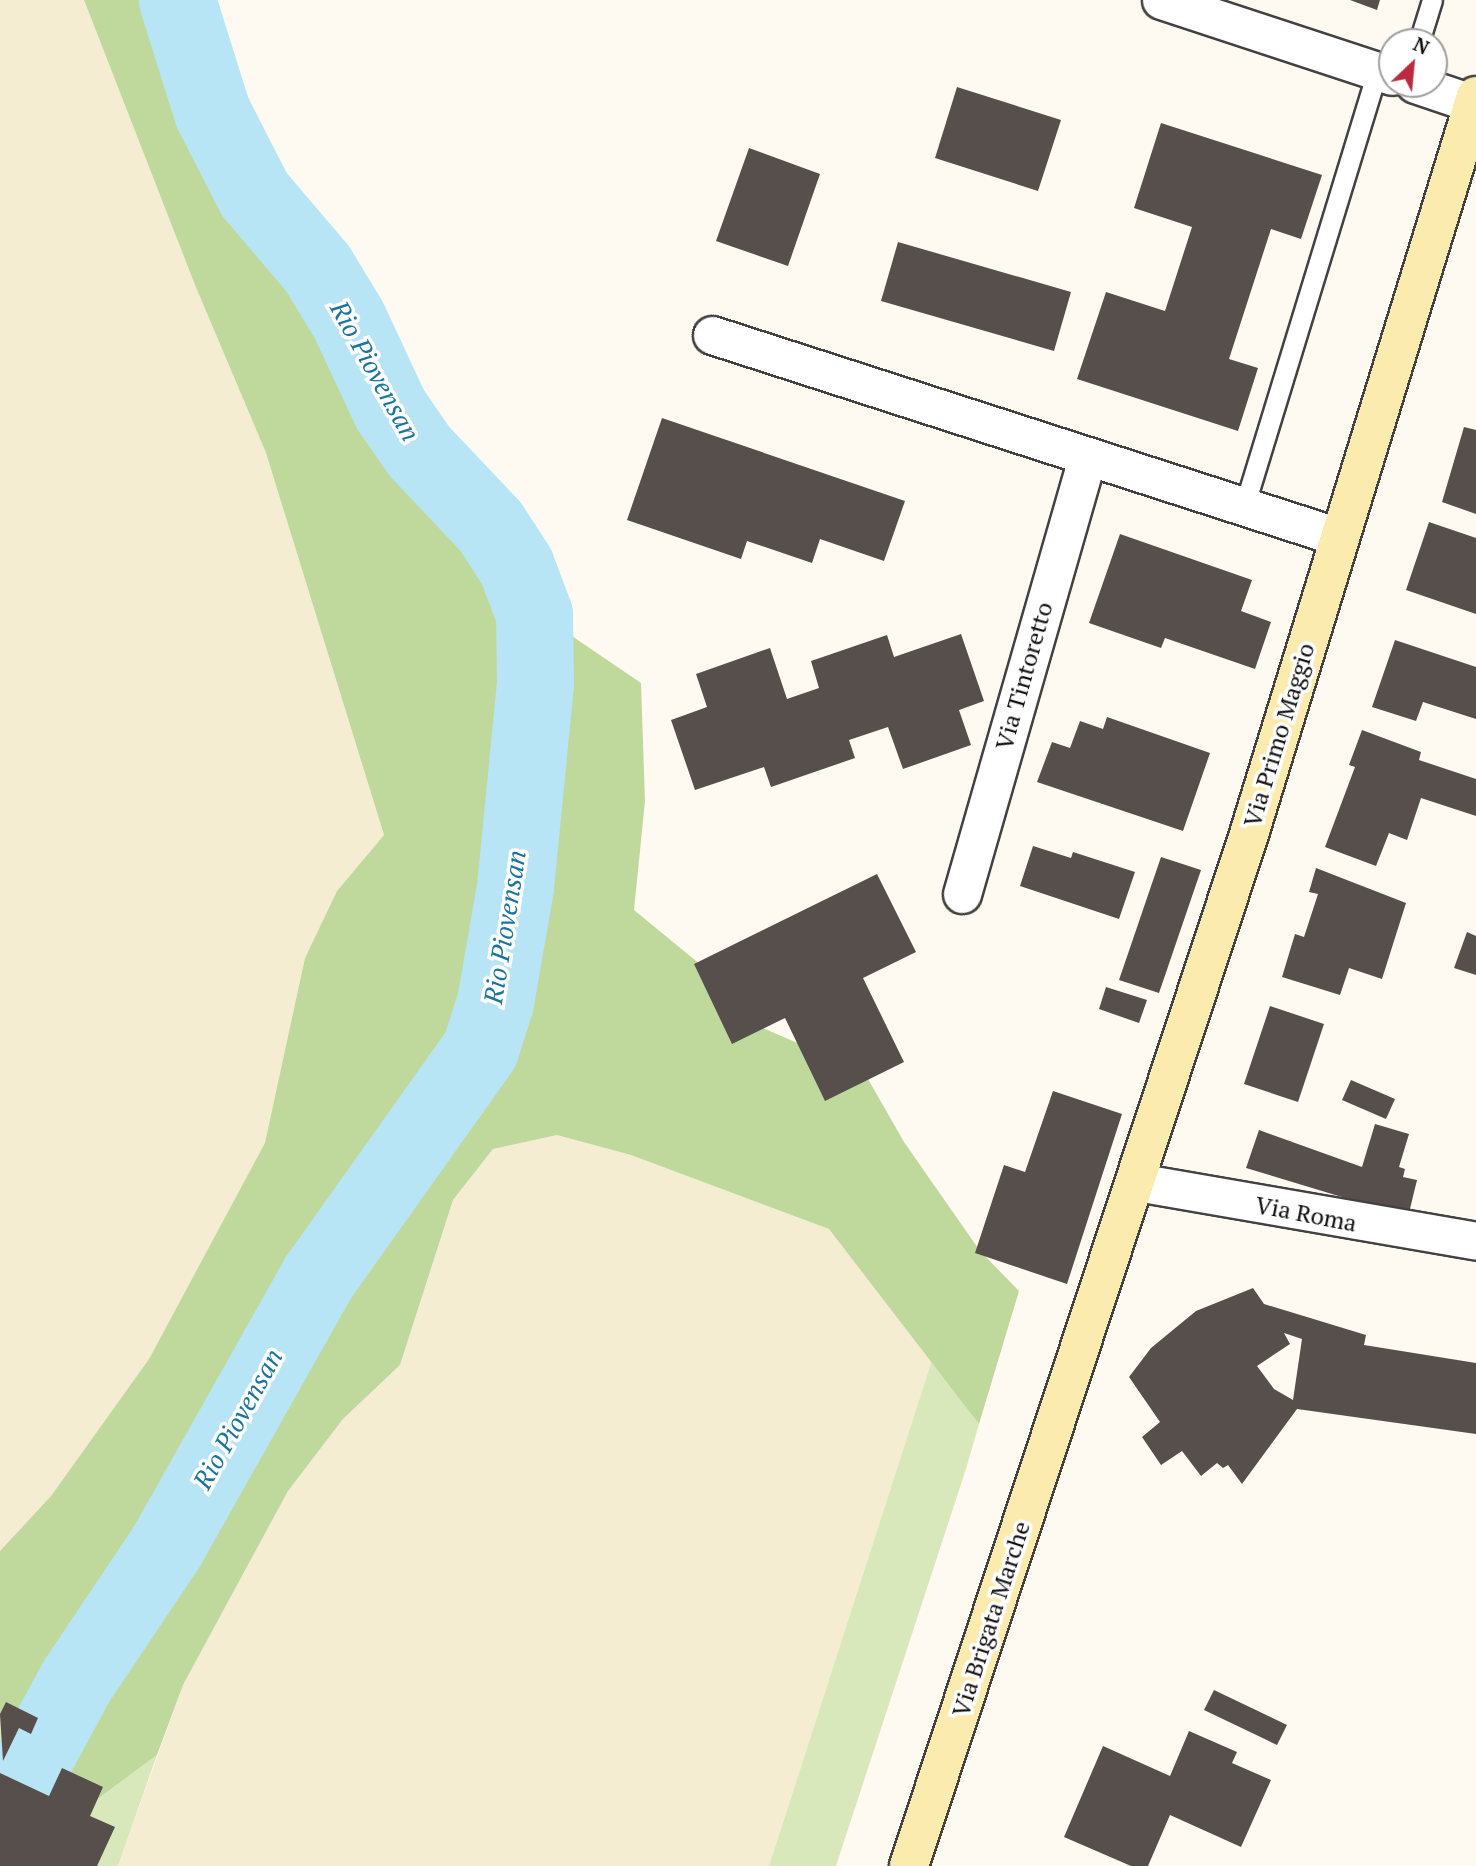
<!DOCTYPE html>
<html>
<head>
<meta charset="utf-8">
<style>
	body { margin:0 }
	#map { position:relative; width:1476px; height:1866px; overflow:hidden; background:#fffaf1; font-family:"PT Serif",serif }
	div>[style] { position:absolute }
	[style*='--x'] { left:calc(var(--x)*1px); top:calc(var(--y)*1px); width:calc(var(--w)*1px); rotate:calc(var(--a)*1deg) }
	.farmland>* { inset:0; background:#f4edd1 }
	.green>* { inset:0; background:#d8e8bb }
	.forest>* { inset:0; background:#bed99b }
	.river>* { height:77px; margin:-38.5px; padding:0 38.5px; transform-origin:38.5px; border-radius:38.5px; background:#b7e5f5 }
	.building>* { inset:0; background:#574f4b }
	.roads { filter:drop-shadow(2px 0 #424242) drop-shadow(-2px 0 #424242) drop-shadow(0 2px #424242) drop-shadow(0 -2px #424242) }
	.lane>* { height:19px; margin:-9.5px; padding:0 9.5px; transform-origin:9.5px; border-radius:9.5px; background:#fff }
	.street>* { height:37px; margin:-18.5px; padding:0 18.5px; transform-origin:18.5px; border-radius:18.5px; background:#fff }
	.secondary>* { height:38px; margin:-19px; padding:0 19px; transform-origin:19px; border-radius:19px; background:#fcebae }
	span { translate:-50% -50%; white-space:nowrap; text-align:center; line-height:1.15; -webkit-text-stroke:7px #fff; paint-order:stroke }
	.street-label { font-size:24px; color:#0f0f0f }
	.water-label { font-size:26px; color:#1b749e; font-style:italic }
	.north { position:absolute; left:1378px; top:28px; width:70px; height:70px; box-sizing:border-box; background:#fff; border:2px solid #9f9f9f; border-radius:50%; rotate:26deg; font-size:19px; font-weight:700; line-height:28px; text-align:center; color:#0f0f0f }
	.north::after { content:''; display:block; margin:auto; width:24px; height:32px; background:#bc2a42; clip-path:polygon(50% 0,100% 100%,50% 72%,0 100%) }
</style>
</head>
<body>
<div id="map">
	<div class="farmland">
		<i style="clip-path:polygon(0 0,84px 0,195px 285px,266px 453px,384px 835px,337px 891px,305px 958px,266px 1143px,149px 1359px,51px 1496px,0 1551px)"></i>
		<i style="clip-path:polygon(557px 1135px,631px 1155px,829px 1229px,932px 1360px,769px 1866px,118px 1866px,183px 1685px,288px 1491px,343px 1419px,400px 1365px,453px 1200px,493px 1149px)"></i>
	</div>
	<div class="green">
		<i style="clip-path:polygon(932px 1360px,979px 1424px,966px 1469px,836px 1866px,769px 1866px)"></i>
		<i style="clip-path:polygon(0 1718px,28px 1718px,91px 1804px,157px 1755px,118px 1866px,0 1866px)"></i>
	</div>
	<div class="forest">
		<i style="clip-path:polygon(84px 0,207px 0,239px 101px,275px 172px,343px 253px,374px 304px,416px 395px,444px 437px,510px 502px,544px 547px,564px 598px,566px 632px,641px 683px,645px 801px,634px 910px,701px 965px,763px 1028px,864px 1072px,904px 1142px,980px 1251px,1019px 1291px,979px 1424px,829px 1229px,631px 1155px,557px 1135px,493px 1149px,453px 1200px,400px 1365px,343px 1419px,288px 1491px,183px 1685px,157px 1755px,91px 1804px,28px 1718px,0 1718px,0 1551px,51px 1496px,149px 1359px,265px 1143px,305px 958px,337px 891px,384px 835px,266px 453px,195px 285px)"></i>
	</div>
	<div class="river">
		<i style="--x:0;--y:1821;--w:159;--a:-61.5"></i>
		<i style="--x:76;--y:1681;--w:164;--a:-56.2"></i>
		<i style="--x:167;--y:1545;--w:308;--a:-60.6"></i>
		<i style="--x:318;--y:1277;--w:280;--a:-54.6"></i>
		<i style="--x:480;--y:1049;--w:49;--a:-72.3"></i>
		<i style="--x:495;--y:1002;--w:117;--a:-80.1"></i>
		<i style="--x:515;--y:887;--w:206;--a:-84.4"></i>
		<i style="--x:535;--y:682;--w:68;--a:-90.8"></i>
		<i style="--x:534;--y:614;--w:51;--a:-110.6"></i>
		<i style="--x:516;--y:566;--w:48;--a:-123"></i>
		<i style="--x:490;--y:526;--w:103;--a:-133.4"></i>
		<i style="--x:419;--y:451;--w:51;--a:-124.6"></i>
		<i style="--x:390;--y:409;--w:99;--a:-115"></i>
		<i style="--x:348;--y:319;--w:60;--a:-121.3"></i>
		<i style="--x:317;--y:268;--w:97;--a:-130.4"></i>
		<i style="--x:254;--y:194;--w:92;--a:-117.1"></i>
		<i style="--x:212;--y:112;--w:117;--a:-107.4"></i>
	</div>
	<div class="building">
		<i style="clip-path:polygon(1350px 0,1380px 0,1377px 10px)"></i>
		<i style="clip-path:polygon(957px 87px,1061px 120px,1038px 191px,935px 158px)"></i>
		<i style="clip-path:polygon(1161px 123px,1322px 175px,1301px 239px,1271px 229px,1229px 359px,1258px 368px,1238px 431px,1077px 379px,1106px 292px,1165px 311px,1192px 227px,1134px 208px)"></i>
		<i style="clip-path:polygon(749px 148px,820px 174px,788px 266px,716px 241px)"></i>
		<i style="clip-path:polygon(898px 242px,1071px 292px,1054px 351px,881px 301px)"></i>
		<i style="clip-path:polygon(662px 418px,905px 501px,884px 561px,820px 539px,812px 563px,747px 541px,741px 559px,627px 520px)"></i>
		<i style="clip-path:polygon(1464px 427px,1476px 430px,1476px 514px,1442px 502px)"></i>
		<i style="clip-path:polygon(1429px 522px,1476px 538px,1476px 614px,1406px 590px)"></i>
		<i style="clip-path:polygon(1120px 534px,1252px 580px,1241px 611px,1271px 622px,1255px 669px,1165px 638px,1161px 648px,1089px 623px)"></i>
		<i style="clip-path:polygon(961px 634px,984px 701px,959px 710px,971px 745px,903px 769px,888px 727px,849px 740px,855px 758px,771px 787px,764px 767px,695px 790px,671px 720px,707px 707px,696px 674px,770px 648px,787px 699px,819px 688px,811px 661px,887px 635px,894px 657px)"></i>
		<i style="clip-path:polygon(1395px 640px,1476px 667px,1476px 719px,1423px 702px,1416px 721px,1372px 707px)"></i>
		<i style="clip-path:polygon(1107px 717px,1210px 753px,1183px 831px,1037px 782px,1052px 742px,1070px 748px,1080px 721px,1103px 729px)"></i>
		<i style="clip-path:polygon(1362px 730px,1421px 752px,1419px 760px,1476px 779px,1476px 816px,1421px 798px,1407px 840px,1389px 833px,1376px 866px,1325px 847px,1355px 767px,1349px 765px)"></i>
		<i style="clip-path:polygon(1033px 846px,1071px 858px,1073px 852px,1135px 872px,1119px 919px,1020px 886px)"></i>
		<i style="clip-path:polygon(1161px 857px,1201px 870px,1159px 993px,1119px 980px)"></i>
		<i style="clip-path:polygon(1316px 868px,1406px 903px,1382px 979px,1349px 968px,1340px 995px,1282px 977px,1295px 934px,1304px 937px,1318px 894px,1309px 892px)"></i>
		<i style="clip-path:polygon(877px 874px,916px 952px,863px 978px,904px 1062px,825px 1101px,785px 1018px,732px 1044px,694px 964px)"></i>
		<i style="clip-path:polygon(1467px 932px,1476px 936px,1476px 975px,1454px 968px)"></i>
		<i style="clip-path:polygon(1106px 987px,1147px 1000px,1139px 1023px,1099px 1009px)"></i>
		<i style="clip-path:polygon(1270px 1006px,1324px 1024px,1298px 1102px,1244px 1084px)"></i>
		<i style="clip-path:polygon(1351px 1080px,1395px 1099px,1386px 1119px,1342px 1100px)"></i>
		<i style="clip-path:polygon(1053px 1091px,1122px 1114px,1067px 1284px,975px 1253px,1004px 1165px,1025px 1172px)"></i>
		<i style="clip-path:polygon(1375px 1124px,1409px 1134px,1399px 1167px,1405px 1169px,1403px 1177px,1417px 1180px,1408px 1217px,1246px 1168px,1259px 1130px,1362px 1167px)"></i>
		<i style="clip-path:polygon(evenodd,1253px 1288px,1264px 1304px,1366px 1335px,1364px 1345px,1476px 1363px,1476px 1434px,1297px 1409px,1242px 1484px,1228px 1465px,1223px 1468px,1217px 1463px,1201px 1476px,1182px 1451px,1161px 1465px,1142px 1437px,1160px 1422px,1129px 1377px,1151px 1348px,1196px 1311px,1253px 1288px,1284px 1333px,1302px 1339px,1293px 1400px,1274px 1389px,1257px 1366px,1290px 1344px,1284px 1333px)"></i>
		<i style="clip-path:polygon(1214px 1690px,1287px 1725px,1277px 1745px,1204px 1710px)"></i>
		<i style="clip-path:polygon(6px 1702px,38px 1718px,31px 1734px,19px 1728px,3px 1761px,0 1714px)"></i>
		<i style="clip-path:polygon(1189px 1731px,1237px 1752px,1232px 1763px,1271px 1780px,1241px 1847px,1170px 1815px,1148px 1866px,1131px 1866px,1064px 1837px,1103px 1746px,1170px 1776px)"></i>
		<i style="clip-path:polygon(62px 1768px,103px 1787px,90px 1816px,115px 1827px,97px 1866px,0 1866px,0 1773px,49px 1796px)"></i>
	</div>
	<div class="roads">
		<div class="lane">
			<i style="--x:1419;--y:42;--w:44;--a:-72.8"></i>
			<i style="--x:1244;--y:507;--w:457;--a:-73"></i>
		</div>
		<div class="street">
			<i style="--x:1161;--y:0;--w:243;--a:18.2"></i>
			<i style="--x:1415;--y:84;--w:62;--a:18.7"></i>
			<i style="--x:712;--y:335;--w:659;--a:17.86"></i>
			<i style="--x:962;--y:894;--w:455;--a:-74"></i>
			<i style="--x:1136;--y:1182;--w:345;--a:9.8"></i>
		</div>
		<div class="secondary">
			<i style="--x:909;--y:1866;--w:1090;--a:-71.76"></i>
			<i style="--x:1250;--y:831;--w:769;--a:-72.91"></i>
		</div>
	</div>
	<div class="street-label">
		<span style="left:1024px;top:676px;rotate:-74deg">Via Tintoretto</span>
		<span style="left:1279px;top:735px;rotate:-73deg">Via Primo Maggio</span>
		<span style="left:1306px;top:1214px;rotate:11deg">Via Roma</span>
		<span style="left:991px;top:1619px;rotate:-72deg">Via Brigata Marche</span>
	</div>
	<div class="water-label">
		<span style="left:375px;top:371px;rotate:61deg">Rio Piovensan</span>
		<span style="left:505px;top:927px;rotate:-81deg">Rio Piovensan</span>
		<span style="left:238px;top:1419px;rotate:-61deg">Rio Piovensan</span>
	</div>
	<div class="north">N</div>
</div>
</body>
</html>
